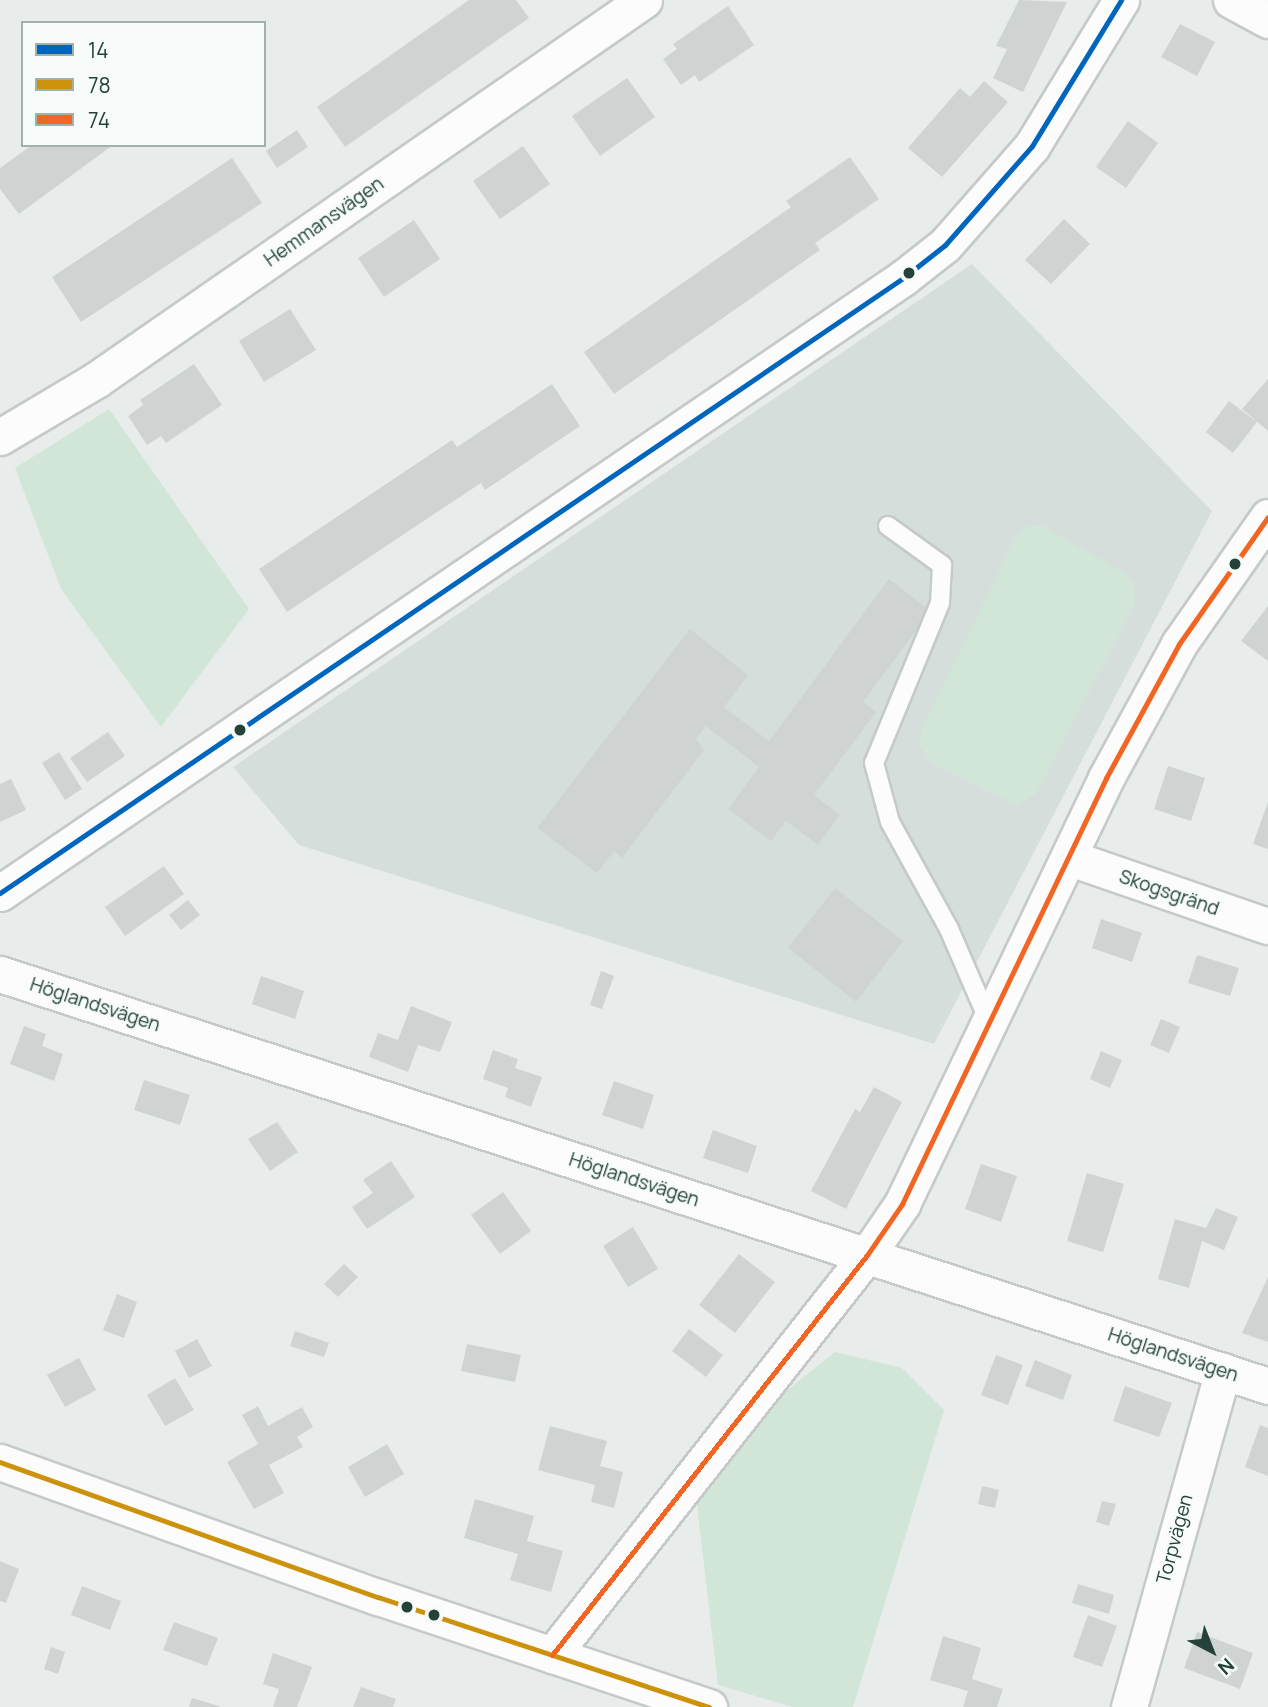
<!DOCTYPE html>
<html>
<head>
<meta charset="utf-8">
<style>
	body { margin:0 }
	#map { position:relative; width:1268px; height:1707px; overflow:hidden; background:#e8edeb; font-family:Manrope,sans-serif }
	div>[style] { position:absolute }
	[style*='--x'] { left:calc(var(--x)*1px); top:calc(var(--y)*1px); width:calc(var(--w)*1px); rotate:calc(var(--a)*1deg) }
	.built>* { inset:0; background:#d6dedb }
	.green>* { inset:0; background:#d1e6d8 }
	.building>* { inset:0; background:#cfd4d2 }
	.roads { filter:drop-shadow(2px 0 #c5cac8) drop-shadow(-2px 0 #c5cac8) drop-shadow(0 2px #c5cac8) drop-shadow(0 -2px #c5cac8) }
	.lane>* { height:18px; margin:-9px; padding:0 9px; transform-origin:9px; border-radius:9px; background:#fcfcfc }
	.street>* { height:35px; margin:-17.5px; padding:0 17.5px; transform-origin:17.5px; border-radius:17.5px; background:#fcfcfc }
	.bus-1>* { height:5px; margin:-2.5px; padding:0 2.5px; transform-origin:2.5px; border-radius:2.5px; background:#0065bd }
	.bus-2>* { height:5px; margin:-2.5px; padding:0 2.5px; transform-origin:2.5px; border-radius:2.5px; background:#cd920c }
	.bus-3>* { height:5px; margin:-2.5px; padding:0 2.5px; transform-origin:2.5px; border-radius:2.5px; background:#f26522 }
	.dots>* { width:19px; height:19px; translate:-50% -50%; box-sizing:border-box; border:4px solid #f7fbf9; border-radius:50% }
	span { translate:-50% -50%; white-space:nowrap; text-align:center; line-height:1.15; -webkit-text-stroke:5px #f7fbf9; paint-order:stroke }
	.street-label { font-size:19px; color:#24423a }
	.legend { position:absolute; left:21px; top:21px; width:245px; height:126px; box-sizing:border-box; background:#f7fbf9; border:2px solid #a3b1ad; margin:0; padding:9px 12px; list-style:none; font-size:21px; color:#24423a }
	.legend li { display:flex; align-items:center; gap:14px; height:35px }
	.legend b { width:35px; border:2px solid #a3b1ad }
	.north { position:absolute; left:1177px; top:1616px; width:70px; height:70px; -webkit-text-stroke:5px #f7fbf9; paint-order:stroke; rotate:138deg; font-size:19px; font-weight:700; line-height:28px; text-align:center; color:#24423a }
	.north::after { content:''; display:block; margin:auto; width:24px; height:32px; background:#24423a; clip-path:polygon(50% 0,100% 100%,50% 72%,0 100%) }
</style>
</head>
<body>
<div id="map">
	<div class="built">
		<i style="clip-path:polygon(972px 264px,1212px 511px,934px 1044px,299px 845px,233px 767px)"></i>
	</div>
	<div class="green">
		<i style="clip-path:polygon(109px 409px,249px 609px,161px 727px,61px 589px,15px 468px)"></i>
		<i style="clip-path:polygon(1041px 525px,1126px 574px,1133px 583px,1135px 603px,1037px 792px,1018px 806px,931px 763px,919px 744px,922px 729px,1017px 535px,1026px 527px)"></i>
		<i style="clip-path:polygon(835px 1352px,902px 1368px,944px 1410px,853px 1707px,793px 1707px,718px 1685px,694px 1479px,741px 1427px)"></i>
	</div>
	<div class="building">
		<i style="clip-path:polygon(469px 0,516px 0,529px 18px,345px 147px,317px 107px)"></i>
		<i style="clip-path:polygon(1019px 0,1067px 2px,1023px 92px,993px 78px,1007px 49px,996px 46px)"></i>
		<i style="clip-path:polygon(728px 6px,754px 45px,699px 82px,695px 75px,681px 85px,663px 59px,677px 49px,673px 44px)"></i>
		<i style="clip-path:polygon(1180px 24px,1215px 42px,1197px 76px,1161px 57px)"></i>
		<i style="clip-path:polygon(627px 78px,655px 117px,600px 156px,572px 116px)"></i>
		<i style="clip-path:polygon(984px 81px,1008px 102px,942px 177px,908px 148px,960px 88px,970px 97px)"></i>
		<i style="clip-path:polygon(1128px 121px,1158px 143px,1126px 188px,1096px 167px)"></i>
		<i style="clip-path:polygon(297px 130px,308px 147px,277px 168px,266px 151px)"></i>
		<i style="clip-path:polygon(32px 145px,113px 145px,19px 214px,0 189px,0 168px)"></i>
		<i style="clip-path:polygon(523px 146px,550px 184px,500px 219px,473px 181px)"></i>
		<i style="clip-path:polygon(850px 157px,879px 199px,815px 243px,820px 250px,614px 394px,584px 352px,791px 207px,786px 201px)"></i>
		<i style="clip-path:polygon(232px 158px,262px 203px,81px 322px,52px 277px)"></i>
		<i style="clip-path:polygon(1064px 219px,1090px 244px,1051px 284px,1025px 260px)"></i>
		<i style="clip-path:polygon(414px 220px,440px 259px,384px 297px,358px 258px)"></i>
		<i style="clip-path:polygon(290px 309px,316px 350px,264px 382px,239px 341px)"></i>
		<i style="clip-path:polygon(194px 364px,222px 405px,166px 443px,161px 436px,147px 445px,128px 416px,143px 405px,140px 400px)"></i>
		<i style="clip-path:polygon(1268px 379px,1268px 431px,1242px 409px)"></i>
		<i style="clip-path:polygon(552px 384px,580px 426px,485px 490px,481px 483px,287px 612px,259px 569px,452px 440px,457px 447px)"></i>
		<i style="clip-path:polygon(1229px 401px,1257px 422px,1233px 453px,1206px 432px)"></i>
		<i style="clip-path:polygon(889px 579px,931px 611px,863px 702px,876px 712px,814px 795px,840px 815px,818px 845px,786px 821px,771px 841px,728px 809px,759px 767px,706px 726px,696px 739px,704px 750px,622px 858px,614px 851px,597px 873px,537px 828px,690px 629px,748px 675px,724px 707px,769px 741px)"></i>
		<i style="clip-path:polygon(1268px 606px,1268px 661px,1241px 641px)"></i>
		<i style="clip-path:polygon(108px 732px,125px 756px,87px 782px,70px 758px)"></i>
		<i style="clip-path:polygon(59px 752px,82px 789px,65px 800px,42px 763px)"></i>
		<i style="clip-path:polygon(1168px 766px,1205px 778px,1191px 821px,1154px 809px)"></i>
		<i style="clip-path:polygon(11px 779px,26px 810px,0 822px,0 784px)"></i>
		<i style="clip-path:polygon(1268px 802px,1268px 849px,1253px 844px)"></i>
		<i style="clip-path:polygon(164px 866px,184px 894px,125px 936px,105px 907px)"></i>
		<i style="clip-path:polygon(835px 888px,903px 941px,856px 1002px,788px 948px)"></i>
		<i style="clip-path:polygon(188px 900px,200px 915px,181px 930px,169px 915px)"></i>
		<i style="clip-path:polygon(1101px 919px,1142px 933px,1132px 962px,1092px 948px)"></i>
		<i style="clip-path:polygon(1197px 955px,1239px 968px,1230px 996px,1188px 983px)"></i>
		<i style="clip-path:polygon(601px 971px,614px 976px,602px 1009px,590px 1005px)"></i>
		<i style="clip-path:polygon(261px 976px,304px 991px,295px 1019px,252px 1004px)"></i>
		<i style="clip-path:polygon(411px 1006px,452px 1022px,440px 1052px,418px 1045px,408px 1072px,369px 1057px,378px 1033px,398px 1040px)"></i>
		<i style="clip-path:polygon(1161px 1019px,1180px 1027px,1169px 1053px,1150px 1045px)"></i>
		<i style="clip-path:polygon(24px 1026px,46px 1034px,42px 1046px,63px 1054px,54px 1081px,10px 1064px)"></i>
		<i style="clip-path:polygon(493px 1050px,518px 1059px,515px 1068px,542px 1077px,531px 1107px,505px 1097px,508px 1088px,483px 1079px)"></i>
		<i style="clip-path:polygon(1101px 1051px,1122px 1060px,1110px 1088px,1090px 1079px)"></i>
		<i style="clip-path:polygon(144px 1080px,190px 1095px,180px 1125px,134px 1110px)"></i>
		<i style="clip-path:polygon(614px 1081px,654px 1095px,643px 1129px,602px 1115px)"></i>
		<i style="clip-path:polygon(874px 1087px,902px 1102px,846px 1209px,811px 1191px,855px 1109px,860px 1112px)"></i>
		<i style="clip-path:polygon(277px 1122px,298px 1152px,270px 1171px,248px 1139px)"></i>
		<i style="clip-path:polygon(713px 1130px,757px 1146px,748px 1173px,703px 1158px)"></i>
		<i style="clip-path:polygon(391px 1161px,415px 1197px,367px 1229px,352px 1207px,373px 1193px,363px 1180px)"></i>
		<i style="clip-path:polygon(981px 1164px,1017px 1176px,1001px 1222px,965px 1209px)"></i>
		<i style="clip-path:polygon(1087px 1173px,1124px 1184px,1103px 1252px,1067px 1241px)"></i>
		<i style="clip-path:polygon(503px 1192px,531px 1231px,500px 1254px,471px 1215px)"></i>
		<i style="clip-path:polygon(1216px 1208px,1238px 1217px,1224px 1250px,1202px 1241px,1189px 1288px,1158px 1279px,1175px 1219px,1206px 1228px)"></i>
		<i style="clip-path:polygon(633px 1227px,658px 1269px,628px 1287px,603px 1246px)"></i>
		<i style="clip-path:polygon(739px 1254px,775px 1282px,735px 1333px,699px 1305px)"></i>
		<i style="clip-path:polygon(344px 1264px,358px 1277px,338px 1297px,324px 1284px)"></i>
		<i style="clip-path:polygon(1268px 1277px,1268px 1342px,1242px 1333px)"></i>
		<i style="clip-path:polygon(117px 1294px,137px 1302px,124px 1338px,103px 1330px)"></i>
		<i style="clip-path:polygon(689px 1329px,723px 1355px,706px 1377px,672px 1351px)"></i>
		<i style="clip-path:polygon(295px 1331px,329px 1343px,324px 1357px,290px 1346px)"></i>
		<i style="clip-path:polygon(197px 1339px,212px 1366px,189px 1378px,175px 1351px)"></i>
		<i style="clip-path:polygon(467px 1344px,521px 1355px,515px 1382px,461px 1371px)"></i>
		<i style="clip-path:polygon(996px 1355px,1023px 1365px,1008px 1405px,981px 1395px)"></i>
		<i style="clip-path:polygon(79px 1358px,96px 1390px,65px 1407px,47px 1375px)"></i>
		<i style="clip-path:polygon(1035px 1360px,1072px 1375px,1063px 1400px,1025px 1386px)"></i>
		<i style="clip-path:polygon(175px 1378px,194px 1410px,165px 1426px,147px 1395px)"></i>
		<i style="clip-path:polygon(1125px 1386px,1172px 1403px,1159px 1437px,1113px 1421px)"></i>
		<i style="clip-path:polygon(258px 1406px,268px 1426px,302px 1407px,313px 1427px,297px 1437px,303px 1447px,269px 1465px,284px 1493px,254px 1509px,227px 1462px,258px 1444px,242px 1415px)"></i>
		<i style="clip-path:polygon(1260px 1425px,1268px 1428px,1268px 1476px,1245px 1467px)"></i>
		<i style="clip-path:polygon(550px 1426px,607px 1441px,600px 1466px,623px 1472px,614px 1508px,591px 1502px,595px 1485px,538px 1470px)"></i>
		<i style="clip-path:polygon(387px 1444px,404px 1474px,365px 1497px,348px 1467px)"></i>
		<i style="clip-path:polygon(982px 1486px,999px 1490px,995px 1508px,978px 1504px)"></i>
		<i style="clip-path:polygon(475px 1499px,534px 1516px,527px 1541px,563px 1551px,551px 1592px,510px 1580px,518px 1554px,464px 1538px)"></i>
		<i style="clip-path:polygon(1102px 1501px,1116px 1504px,1109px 1526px,1096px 1522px)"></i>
		<i style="clip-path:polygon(0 1561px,19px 1569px,6px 1603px,0 1601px)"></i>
		<i style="clip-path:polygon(1078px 1584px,1114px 1595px,1109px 1614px,1072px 1603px)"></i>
		<i style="clip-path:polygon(82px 1586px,121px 1601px,110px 1630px,71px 1615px)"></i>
		<i style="clip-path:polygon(1088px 1615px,1117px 1626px,1102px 1667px,1073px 1657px)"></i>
		<i style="clip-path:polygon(174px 1622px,218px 1638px,207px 1666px,163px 1650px)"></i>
		<i style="clip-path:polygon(1197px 1632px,1253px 1653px,1240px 1689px,1184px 1668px)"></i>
		<i style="clip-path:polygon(943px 1636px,981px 1648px,972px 1679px,1003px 1689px,997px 1707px,963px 1707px,968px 1691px,930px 1680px)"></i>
		<i style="clip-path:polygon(51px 1647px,65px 1652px,58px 1674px,44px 1669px)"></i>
		<i style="clip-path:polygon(273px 1653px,312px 1667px,297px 1707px,273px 1707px,279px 1689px,263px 1684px)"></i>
		<i style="clip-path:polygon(361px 1687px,396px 1699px,393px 1707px,353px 1707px)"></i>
		<i style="clip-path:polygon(192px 1698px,219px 1706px,219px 1707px,189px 1707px)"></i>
	</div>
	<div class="roads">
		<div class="lane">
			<i style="--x:888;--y:526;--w:67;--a:35.8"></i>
			<i style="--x:942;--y:565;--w:38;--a:93"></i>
			<i style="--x:940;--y:603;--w:173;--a:112.4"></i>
			<i style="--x:874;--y:763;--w:61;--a:74.8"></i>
			<i style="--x:890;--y:822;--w:122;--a:61.1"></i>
			<i style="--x:949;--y:929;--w:98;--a:66.6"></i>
		</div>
		<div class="street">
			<i style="--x:1231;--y:0;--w:42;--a:28.4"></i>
			<i style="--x:0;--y:437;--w:112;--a:-30.7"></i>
			<i style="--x:96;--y:380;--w:667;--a:-34.74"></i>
			<i style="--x:1070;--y:858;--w:209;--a:19"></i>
			<i style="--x:0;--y:893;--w:1093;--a:-34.26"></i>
			<i style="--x:903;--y:278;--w:53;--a:-38.2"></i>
			<i style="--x:945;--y:245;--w:132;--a:-48.7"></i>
			<i style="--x:1032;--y:146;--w:171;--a:-58.6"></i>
			<i style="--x:0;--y:974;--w:1333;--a:18"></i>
			<i style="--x:0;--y:1462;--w:401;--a:19.7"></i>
			<i style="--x:378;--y:1597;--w:349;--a:18.4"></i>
			<i style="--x:552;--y:1655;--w:509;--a:-51.78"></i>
			<i style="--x:867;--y:1255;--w:62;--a:-55.5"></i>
			<i style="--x:902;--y:1204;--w:472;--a:-64.4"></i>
			<i style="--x:1106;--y:778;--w:153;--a:-61.4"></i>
			<i style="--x:1179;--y:644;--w:155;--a:-55"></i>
			<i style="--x:1129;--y:1707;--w:349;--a:-74.4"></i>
		</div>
	</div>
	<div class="bus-1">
		<i style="--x:0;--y:893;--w:1093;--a:-34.26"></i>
		<i style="--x:903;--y:278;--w:53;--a:-38.2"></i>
		<i style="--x:945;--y:245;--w:132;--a:-48.7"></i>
		<i style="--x:1032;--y:146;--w:171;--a:-58.6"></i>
	</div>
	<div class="bus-2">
		<i style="--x:0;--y:1462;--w:401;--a:19.7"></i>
		<i style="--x:378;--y:1597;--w:349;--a:18.4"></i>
	</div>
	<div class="bus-3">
		<i style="--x:552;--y:1655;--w:509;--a:-51.78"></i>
		<i style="--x:867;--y:1255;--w:62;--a:-55.5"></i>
		<i style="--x:902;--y:1204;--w:472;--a:-64.4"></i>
		<i style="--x:1106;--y:778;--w:153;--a:-61.4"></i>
		<i style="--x:1179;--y:644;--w:155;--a:-55"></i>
	</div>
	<div class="dots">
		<i style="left:909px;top:273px;background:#24423a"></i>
		<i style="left:1235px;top:564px;background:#24423a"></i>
		<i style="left:240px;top:730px;background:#24423a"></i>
		<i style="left:407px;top:1607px;background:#24423a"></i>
		<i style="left:434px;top:1615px;background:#24423a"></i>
	</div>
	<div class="street-label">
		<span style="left:324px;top:222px;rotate:-35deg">Hemmansvägen</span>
		<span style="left:1169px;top:893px;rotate:19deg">Skogsgränd</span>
		<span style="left:95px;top:1005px;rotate:18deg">Höglandsvägen</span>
		<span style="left:634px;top:1180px;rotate:18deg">Höglandsvägen</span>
		<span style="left:1173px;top:1355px;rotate:18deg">Höglandsvägen</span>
		<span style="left:1175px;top:1539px;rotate:-75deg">Torpvägen</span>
	</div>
	<ul class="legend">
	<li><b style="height:9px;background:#0065bd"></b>14</li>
	<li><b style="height:9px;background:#cd920c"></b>78</li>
	<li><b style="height:9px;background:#f26522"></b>74</li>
	</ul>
	<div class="north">N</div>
</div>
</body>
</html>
